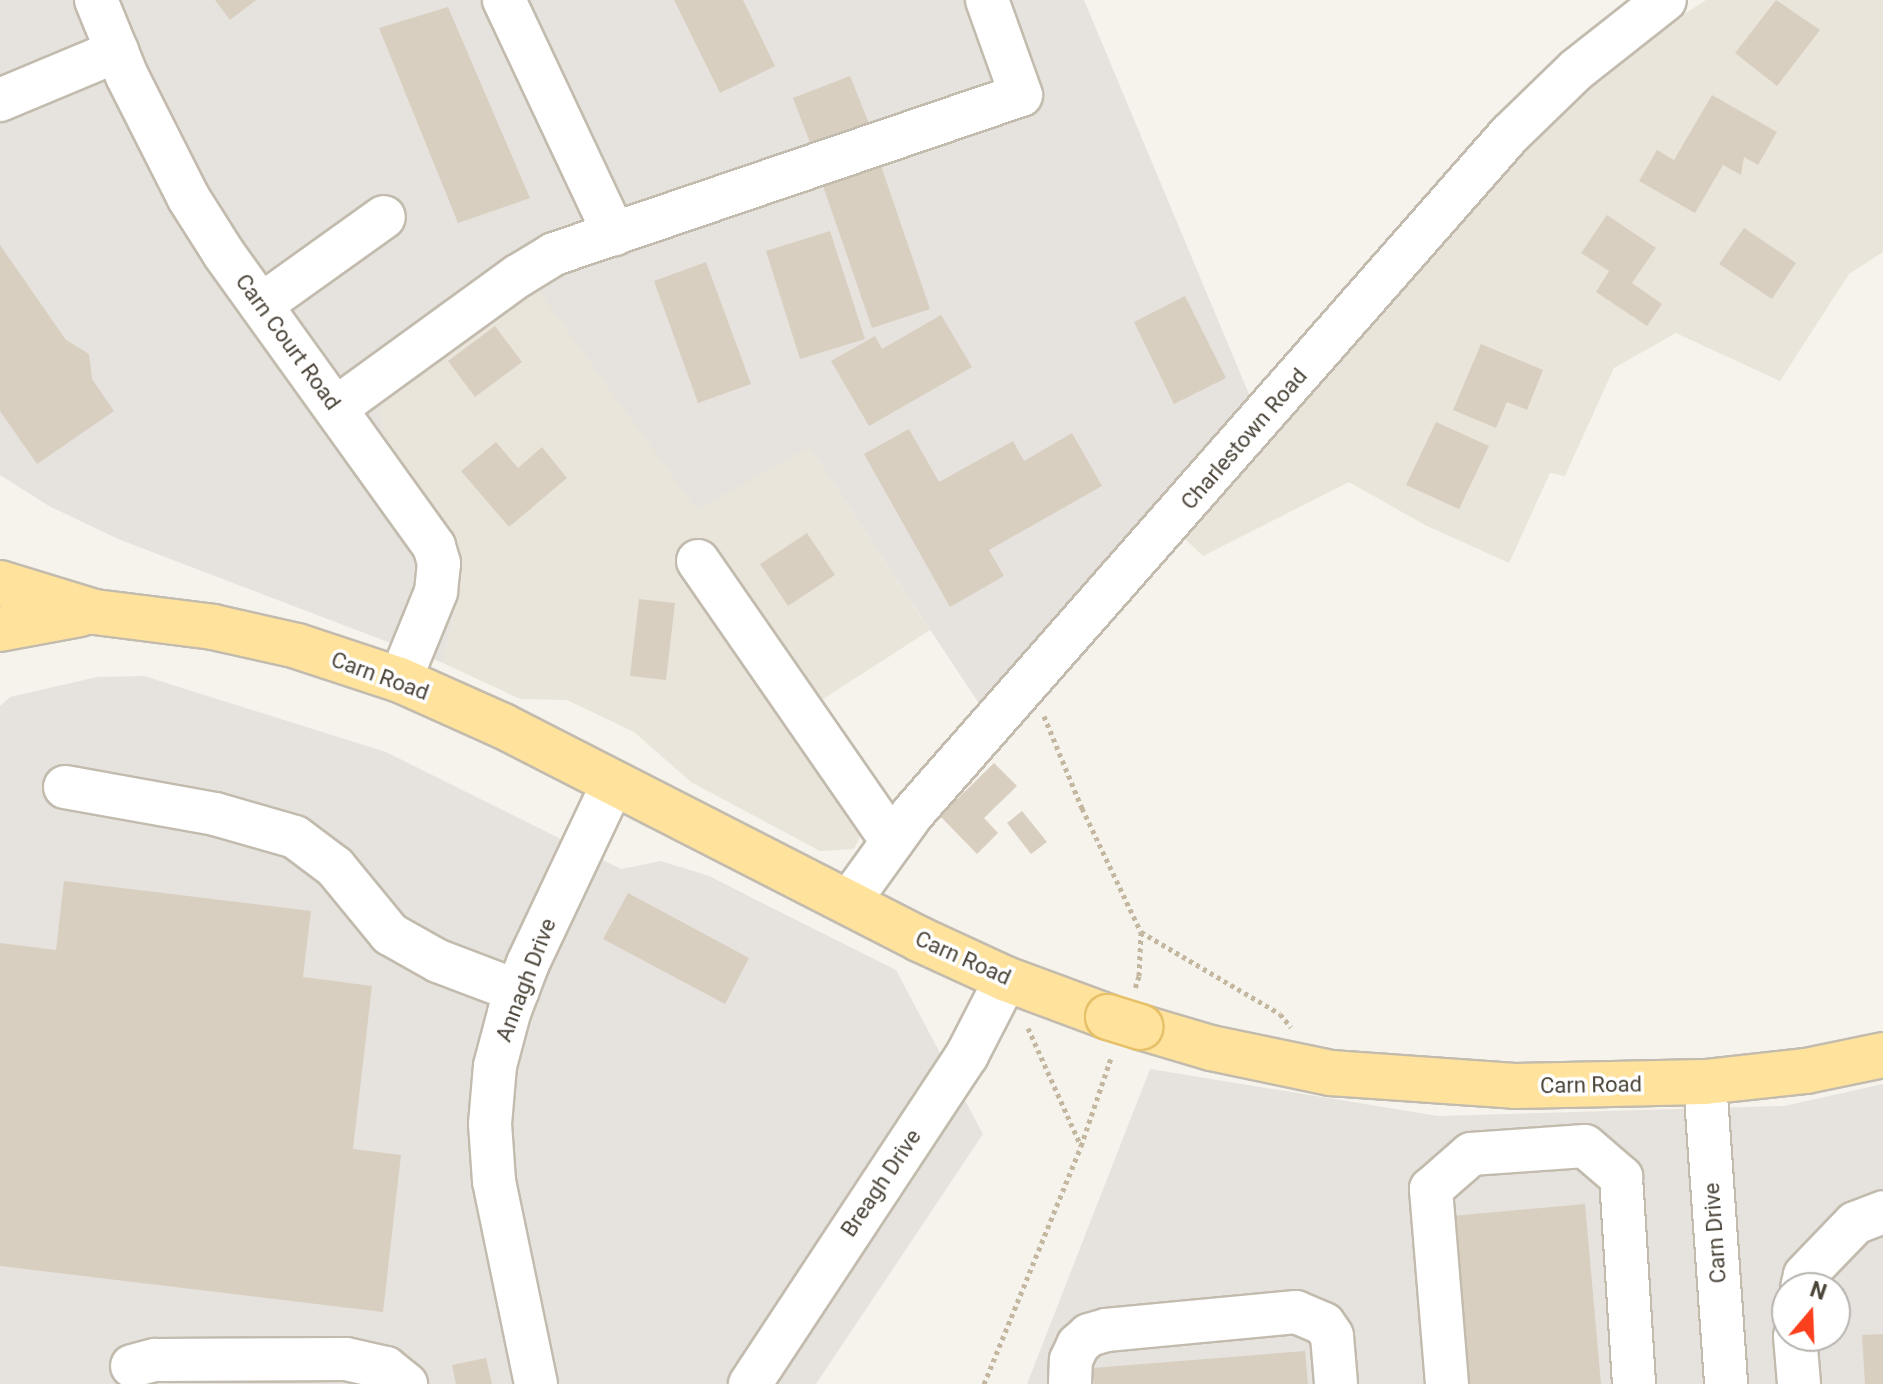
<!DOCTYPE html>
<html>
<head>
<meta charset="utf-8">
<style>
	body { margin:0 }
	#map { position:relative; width:1883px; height:1384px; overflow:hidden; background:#f6f3ec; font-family:Roboto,sans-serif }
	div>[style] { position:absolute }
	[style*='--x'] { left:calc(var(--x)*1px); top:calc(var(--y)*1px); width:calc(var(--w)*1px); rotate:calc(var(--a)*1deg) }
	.residential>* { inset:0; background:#eae5da }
	.industrial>* { inset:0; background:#e6e2dd }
	.building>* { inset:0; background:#d8cfc1 }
	.path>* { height:5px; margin-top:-2.5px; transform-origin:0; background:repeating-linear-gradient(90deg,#c4b79f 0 4px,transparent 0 8px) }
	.roads { filter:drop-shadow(2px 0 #c2bbae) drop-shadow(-2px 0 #c2bbae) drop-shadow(0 2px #c2bbae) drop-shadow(0 -2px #c2bbae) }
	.minor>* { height:42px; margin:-21px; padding:0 21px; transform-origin:21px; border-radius:21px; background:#fff }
	.major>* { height:44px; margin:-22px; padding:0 22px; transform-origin:22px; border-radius:22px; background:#ffe39c }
	.bridges { filter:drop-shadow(2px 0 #e6c16a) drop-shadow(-2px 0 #e6c16a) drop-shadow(0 2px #e6c16a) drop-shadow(0 -2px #e6c16a) }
	.major-bridge>* { height:44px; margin:-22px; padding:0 22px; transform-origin:22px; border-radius:22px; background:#ffe39c }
	span { translate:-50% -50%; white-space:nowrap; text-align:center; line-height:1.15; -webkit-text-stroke:7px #fff; paint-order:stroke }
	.street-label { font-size:22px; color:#4b4439 }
	.north { position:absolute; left:1771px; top:1272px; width:80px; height:80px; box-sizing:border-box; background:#fff; border:2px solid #b7b4b0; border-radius:50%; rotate:19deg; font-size:22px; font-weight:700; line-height:32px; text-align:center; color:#4b4439 }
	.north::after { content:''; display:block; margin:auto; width:28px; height:36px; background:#fc3f1d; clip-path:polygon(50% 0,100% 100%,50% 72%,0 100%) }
</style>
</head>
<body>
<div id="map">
	<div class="residential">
		<i style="clip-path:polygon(1706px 0,1883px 0,1883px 252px,1849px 274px,1780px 381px,1676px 333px,1614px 368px,1565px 476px,1550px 473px,1509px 563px,1425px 525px,1349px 482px,1203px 556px,1185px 539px,1526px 145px,1592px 81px,1655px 33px)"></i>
		<i style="clip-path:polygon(532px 282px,809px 447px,930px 630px,806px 710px,869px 818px,854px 849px,820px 851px,691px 782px,634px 732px,567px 700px,520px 699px,443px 663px,462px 577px,384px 443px,380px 397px)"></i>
	</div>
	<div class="industrial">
		<i style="clip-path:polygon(0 0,1084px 0,1251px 399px,982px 708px,809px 447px,697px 510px,533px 283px,380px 397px,384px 443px,454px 549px,462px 577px,443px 663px,118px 539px,49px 506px,0 475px)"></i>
		<i style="clip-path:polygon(144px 676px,386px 752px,621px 869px,661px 861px,709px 876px,896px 970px,983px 1134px,816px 1384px,0 1384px,0 706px,10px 697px,97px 677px)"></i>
		<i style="clip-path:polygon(evenodd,1150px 1069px,1438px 1116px,1784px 1106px,1883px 1084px,1883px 1384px,1027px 1384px,1150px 1069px,1787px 1288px,1835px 1288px,1835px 1336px,1787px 1336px,1787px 1288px)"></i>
	</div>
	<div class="building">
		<i style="clip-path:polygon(215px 0,256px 0,230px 20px)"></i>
		<i style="clip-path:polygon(674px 0,743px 0,775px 66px,720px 93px)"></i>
		<i style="clip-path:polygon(1776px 0,1820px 30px,1777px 86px,1735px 53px)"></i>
		<i style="clip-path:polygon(448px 7px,530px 198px,458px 223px,379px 28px)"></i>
		<i style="clip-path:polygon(850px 76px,872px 131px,814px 153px,793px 98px)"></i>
		<i style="clip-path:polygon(1712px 95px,1777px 132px,1758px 165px,1744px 157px,1741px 175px,1723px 165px,1695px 213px,1639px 181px,1657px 150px,1674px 160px)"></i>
		<i style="clip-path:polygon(880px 163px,930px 309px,872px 328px,822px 183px)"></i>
		<i style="clip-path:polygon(1607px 215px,1656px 248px,1632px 283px,1662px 304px,1647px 326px,1596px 292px,1609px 271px,1581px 253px)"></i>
		<i style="clip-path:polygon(1744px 228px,1796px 263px,1772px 299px,1719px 264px)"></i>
		<i style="clip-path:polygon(830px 231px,865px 339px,800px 359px,766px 251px)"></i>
		<i style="clip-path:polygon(0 245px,66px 340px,89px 354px,92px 379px,114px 411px,37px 464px,0 411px)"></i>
		<i style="clip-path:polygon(706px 262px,751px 384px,698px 403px,654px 281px)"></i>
		<i style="clip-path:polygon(1185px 296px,1226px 378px,1174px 404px,1134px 322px)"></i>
		<i style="clip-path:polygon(941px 315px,972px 367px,869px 426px,831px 361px,875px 336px,882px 349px)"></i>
		<i style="clip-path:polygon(495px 326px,522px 362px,475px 397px,448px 361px)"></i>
		<i style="clip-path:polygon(1481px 344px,1543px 370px,1527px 410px,1507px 402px,1496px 428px,1453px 410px)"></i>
		<i style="clip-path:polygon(1436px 422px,1489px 446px,1459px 509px,1406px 485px)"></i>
		<i style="clip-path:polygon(909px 429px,939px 482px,1013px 441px,1024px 461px,1072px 433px,1102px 486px,989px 550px,1004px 576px,950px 607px,864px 454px)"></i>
		<i style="clip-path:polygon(496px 442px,518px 468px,542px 447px,567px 478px,509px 527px,461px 471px)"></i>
		<i style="clip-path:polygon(807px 533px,835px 575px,788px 606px,760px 564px)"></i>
		<i style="clip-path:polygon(639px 599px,675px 603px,666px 680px,630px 676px)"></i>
		<i style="clip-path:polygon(994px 763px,1017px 786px,984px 818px,998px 833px,977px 854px,940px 816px)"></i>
		<i style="clip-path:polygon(1022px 811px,1047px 842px,1031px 854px,1007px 823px)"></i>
		<i style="clip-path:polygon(64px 881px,311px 911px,303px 977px,372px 986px,353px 1149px,401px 1155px,383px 1312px,0 1266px,0 943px,56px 950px)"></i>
		<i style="clip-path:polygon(628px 893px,749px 958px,725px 1004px,603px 939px)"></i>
		<i style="clip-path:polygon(1585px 1204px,1601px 1384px,1467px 1384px,1452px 1216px)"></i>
		<i style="clip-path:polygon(1883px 1334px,1883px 1384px,1865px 1384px,1862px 1335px)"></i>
		<i style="clip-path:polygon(1305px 1351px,1308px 1384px,1094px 1384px,1092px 1368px)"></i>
		<i style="clip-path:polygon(486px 1358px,492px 1384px,456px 1384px,452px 1365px)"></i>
	</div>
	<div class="path">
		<i style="--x:1044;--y:716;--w:100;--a:67.6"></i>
		<i style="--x:1082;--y:808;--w:137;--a:64.6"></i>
		<i style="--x:1141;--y:932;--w:44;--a:92.6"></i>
		<i style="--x:1139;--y:976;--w:13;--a:108"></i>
		<i style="--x:1141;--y:932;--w:161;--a:30.5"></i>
		<i style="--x:1280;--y:1014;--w:17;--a:50"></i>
		<i style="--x:1028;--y:1028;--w:129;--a:65.8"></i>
		<i style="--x:984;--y:1384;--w:257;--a:-67.8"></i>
		<i style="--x:1081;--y:1146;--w:96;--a:-71.2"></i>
	</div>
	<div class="roads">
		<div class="minor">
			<i style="--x:96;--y:0;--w:82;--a:67.8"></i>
			<i style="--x:127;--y:76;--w:136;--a:63.2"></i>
			<i style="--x:188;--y:197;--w:67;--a:57.7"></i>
			<i style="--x:224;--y:254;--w:360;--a:54.3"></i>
			<i style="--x:434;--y:546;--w:18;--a:74"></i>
			<i style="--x:439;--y:563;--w:29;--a:96"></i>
			<i style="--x:436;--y:592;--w:95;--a:112.2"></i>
			<i style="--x:504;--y:0;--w:259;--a:64.8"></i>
			<i style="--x:0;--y:100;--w:127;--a:-22.7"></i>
			<i style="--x:261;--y:305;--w:151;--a:-35.6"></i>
			<i style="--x:336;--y:408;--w:225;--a:-36"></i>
			<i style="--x:518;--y:276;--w:42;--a:-31.4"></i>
			<i style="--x:554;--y:254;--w:493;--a:-18.8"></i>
			<i style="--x:1021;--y:95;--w:101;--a:-109.7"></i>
			<i style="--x:698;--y:561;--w:341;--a:55.3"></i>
			<i style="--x:65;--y:787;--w:152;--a:10.2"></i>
			<i style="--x:215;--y:814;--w:83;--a:16"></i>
			<i style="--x:295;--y:837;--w:50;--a:36.9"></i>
			<i style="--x:335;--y:867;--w:87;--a:50.6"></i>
			<i style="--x:390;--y:934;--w:55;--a:29.4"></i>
			<i style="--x:438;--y:961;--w:85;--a:20.8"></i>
			<i style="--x:848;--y:903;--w:111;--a:-54.2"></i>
			<i style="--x:913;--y:813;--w:903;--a:-48.68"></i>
			<i style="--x:1509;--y:135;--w:93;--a:-44.1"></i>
			<i style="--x:1576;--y:70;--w:113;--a:-38.2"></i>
			<i style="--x:1705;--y:1082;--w:303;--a:86"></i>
			<i style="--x:1802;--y:1288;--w:13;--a:-77"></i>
			<i style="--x:1805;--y:1275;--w:72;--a:-46.1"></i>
			<i style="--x:1855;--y:1223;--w:30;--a:-21"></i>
			<i style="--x:1795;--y:1336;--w:48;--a:85.2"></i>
			<i style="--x:132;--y:1366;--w:24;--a:-15"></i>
			<i style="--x:155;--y:1360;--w:191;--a:-0.3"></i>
			<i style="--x:346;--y:1359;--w:41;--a:12.7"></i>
			<i style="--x:386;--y:1368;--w:26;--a:39"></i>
			<i style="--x:536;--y:1384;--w:207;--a:-101.7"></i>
			<i style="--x:494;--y:1181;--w:57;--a:-94"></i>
			<i style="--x:490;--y:1124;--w:58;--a:-85.1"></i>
			<i style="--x:495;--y:1066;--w:55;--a:-75.2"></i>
			<i style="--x:509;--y:1013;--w:53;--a:-69.2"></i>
			<i style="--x:528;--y:963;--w:199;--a:-64.7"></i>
			<i style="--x:750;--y:1384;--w:394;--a:-56.6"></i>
			<i style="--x:967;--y:1055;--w:85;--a:-62.8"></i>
			<i style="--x:1070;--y:1384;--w:24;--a:-88"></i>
			<i style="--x:1071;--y:1360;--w:17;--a:-65"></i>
			<i style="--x:1078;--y:1345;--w:15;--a:-42"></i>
			<i style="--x:1089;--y:1335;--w:18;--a:-16"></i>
			<i style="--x:1106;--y:1330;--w:191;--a:-5.4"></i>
			<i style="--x:1296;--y:1312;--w:30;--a:23"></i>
			<i style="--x:1324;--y:1324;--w:14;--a:56"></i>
			<i style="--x:1332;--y:1336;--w:48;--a:85.2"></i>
			<i style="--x:1447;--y:1384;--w:196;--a:-94.7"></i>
			<i style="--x:1431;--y:1189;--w:53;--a:-41.2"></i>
			<i style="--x:1471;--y:1154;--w:114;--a:-4"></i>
			<i style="--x:1585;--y:1146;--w:48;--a:40.7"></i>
			<i style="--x:1621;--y:1177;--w:207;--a:86.4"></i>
		</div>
		<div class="major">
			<i style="--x:0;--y:583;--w:99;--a:17"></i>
			<i style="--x:95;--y:612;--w:119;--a:7.2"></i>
			<i style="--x:213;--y:627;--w:86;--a:12.7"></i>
			<i style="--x:297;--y:646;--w:108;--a:18.3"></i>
			<i style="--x:400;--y:680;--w:113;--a:24.1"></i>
			<i style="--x:503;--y:726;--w:467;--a:27.1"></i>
			<i style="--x:919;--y:939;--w:96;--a:24.7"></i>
			<i style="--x:1006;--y:979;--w:109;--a:20.4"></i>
			<i style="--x:0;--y:629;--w:81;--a:-10.6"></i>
			<i style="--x:1140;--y:1027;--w:74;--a:16.5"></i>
			<i style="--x:1211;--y:1048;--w:123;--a:11.8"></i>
			<i style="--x:1331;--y:1073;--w:184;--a:4"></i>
			<i style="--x:1515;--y:1086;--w:190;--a:-1.2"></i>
			<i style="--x:1705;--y:1082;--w:102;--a:-6.2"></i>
			<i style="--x:1806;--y:1071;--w:79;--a:-11.7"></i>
		</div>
	</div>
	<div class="bridges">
		<div class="major-bridge">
			<i style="--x:1108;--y:1017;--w:34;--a:17"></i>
		</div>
	</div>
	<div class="street-label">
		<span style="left:288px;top:342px;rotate:54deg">Carn Court Road</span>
		<span style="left:1244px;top:439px;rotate:-49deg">Charlestown Road</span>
		<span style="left:380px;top:676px;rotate:20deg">Carn Road</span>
		<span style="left:963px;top:958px;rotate:24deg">Carn Road</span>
		<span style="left:526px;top:980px;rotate:-69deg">Annagh Drive</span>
		<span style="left:1591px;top:1085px;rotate:-1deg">Carn Road</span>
		<span style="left:881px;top:1183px;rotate:-56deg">Breagh Drive</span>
		<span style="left:1715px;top:1233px;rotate:-94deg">Carn Drive</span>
	</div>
	<div class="north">N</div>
</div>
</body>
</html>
